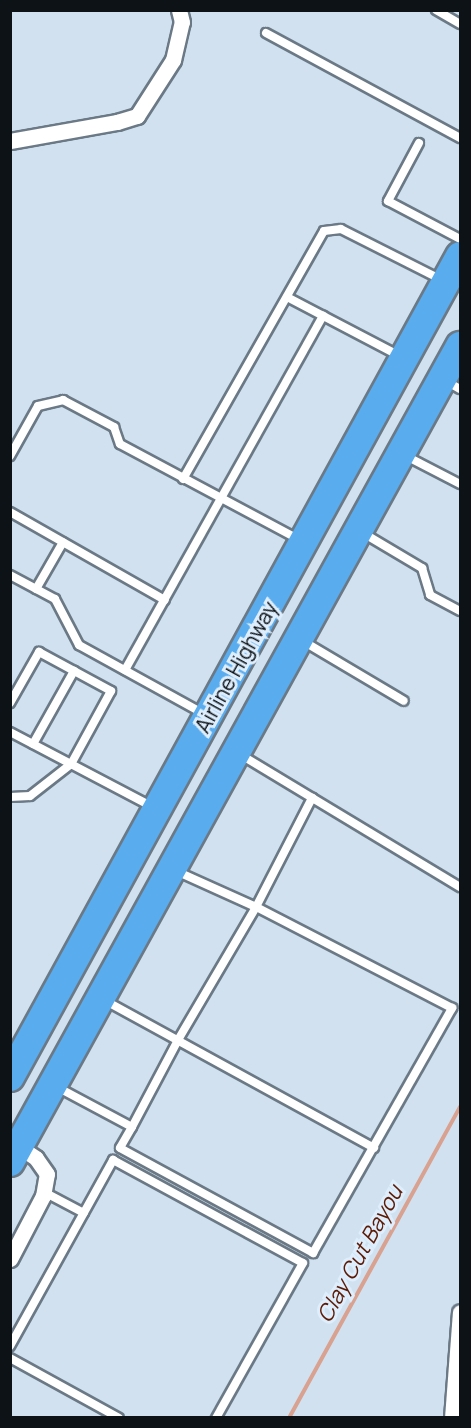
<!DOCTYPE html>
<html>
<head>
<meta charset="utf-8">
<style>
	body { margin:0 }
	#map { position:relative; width:471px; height:1428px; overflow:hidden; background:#d1e1ef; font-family:Manrope,sans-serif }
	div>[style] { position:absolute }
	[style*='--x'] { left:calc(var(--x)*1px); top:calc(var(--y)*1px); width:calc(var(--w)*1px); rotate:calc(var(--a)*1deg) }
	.stream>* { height:4px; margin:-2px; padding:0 2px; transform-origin:2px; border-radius:2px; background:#d8a190 }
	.roads { filter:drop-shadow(2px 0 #6b7986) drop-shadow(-2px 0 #6b7986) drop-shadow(0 2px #6b7986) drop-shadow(0 -2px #6b7986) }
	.lane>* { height:8px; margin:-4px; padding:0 4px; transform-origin:4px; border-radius:4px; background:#fff }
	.street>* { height:15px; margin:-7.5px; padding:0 7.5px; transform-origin:7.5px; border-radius:7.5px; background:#fff }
	.highway>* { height:28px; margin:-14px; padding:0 14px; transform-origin:14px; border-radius:14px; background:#59acee }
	span { translate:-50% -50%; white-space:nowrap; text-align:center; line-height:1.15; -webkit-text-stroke:6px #deeefd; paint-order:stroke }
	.street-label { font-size:21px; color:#0d1217 }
	.water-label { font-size:22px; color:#5c1a04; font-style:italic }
	.frame { position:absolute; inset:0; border:12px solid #0d1217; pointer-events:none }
</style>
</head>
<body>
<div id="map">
	<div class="stream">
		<i style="--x:289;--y:1418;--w:355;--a:-61.2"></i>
	</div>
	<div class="roads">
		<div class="lane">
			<i style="--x:436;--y:10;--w:28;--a:30"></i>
			<i style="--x:266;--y:33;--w:221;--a:28.4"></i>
			<i style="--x:419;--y:143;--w:66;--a:118.1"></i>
			<i style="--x:388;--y:201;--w:81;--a:27.8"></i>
			<i style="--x:287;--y:297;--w:127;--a:27.6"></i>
			<i style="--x:446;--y:381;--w:16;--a:30"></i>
			<i style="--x:10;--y:456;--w:57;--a:-60.8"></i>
			<i style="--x:38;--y:406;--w:26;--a:-13"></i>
			<i style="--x:63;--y:400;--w:58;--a:27.9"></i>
			<i style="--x:114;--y:427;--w:18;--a:71"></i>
			<i style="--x:120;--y:444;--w:204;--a:28.1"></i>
			<i style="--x:406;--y:456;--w:61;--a:27.4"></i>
			<i style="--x:183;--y:479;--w:285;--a:-60.4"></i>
			<i style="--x:324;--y:231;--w:17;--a:-7"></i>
			<i style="--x:341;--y:229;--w:113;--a:26.8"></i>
			<i style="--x:10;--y:512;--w:178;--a:29.6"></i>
			<i style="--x:363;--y:533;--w:69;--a:30.7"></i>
			<i style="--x:422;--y:568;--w:28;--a:73"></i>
			<i style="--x:430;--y:595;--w:34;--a:28"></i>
			<i style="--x:10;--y:575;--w:51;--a:28.1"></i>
			<i style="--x:55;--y:599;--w:52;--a:62.4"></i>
			<i style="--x:79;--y:645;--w:143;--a:28.9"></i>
			<i style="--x:36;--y:589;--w:54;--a:-60.1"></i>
			<i style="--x:303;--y:641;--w:117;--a:30.7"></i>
			<i style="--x:125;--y:670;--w:406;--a:-60.8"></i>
			<i style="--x:10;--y:703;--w:59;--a:-60.4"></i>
			<i style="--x:39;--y:652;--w:82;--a:28.4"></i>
			<i style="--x:111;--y:691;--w:83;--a:118.7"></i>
			<i style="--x:71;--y:764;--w:52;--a:142"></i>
			<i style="--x:30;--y:796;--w:20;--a:177"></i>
			<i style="--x:10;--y:732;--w:161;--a:27.7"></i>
			<i style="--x:33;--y:744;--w:84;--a:-60.7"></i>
			<i style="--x:241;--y:755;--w:256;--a:31.1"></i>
			<i style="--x:104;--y:1000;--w:308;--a:28.7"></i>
			<i style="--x:57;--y:1087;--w:85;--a:28.1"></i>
			<i style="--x:132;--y:1127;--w:24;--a:120"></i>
			<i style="--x:120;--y:1148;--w:220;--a:28.5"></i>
			<i style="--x:313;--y:1253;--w:282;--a:-60.4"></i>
			<i style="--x:452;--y:1008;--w:220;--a:-152.7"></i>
			<i style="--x:256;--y:907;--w:88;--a:-155.8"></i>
			<i style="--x:132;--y:1127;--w:98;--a:-62.1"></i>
			<i style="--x:178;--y:1040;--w:154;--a:-59.6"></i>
			<i style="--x:256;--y:907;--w:123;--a:-62.8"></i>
			<i style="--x:44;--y:1192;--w:45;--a:27.7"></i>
			<i style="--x:10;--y:1346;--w:213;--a:-61"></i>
			<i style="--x:113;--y:1160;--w:216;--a:28.5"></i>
			<i style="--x:303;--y:1263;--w:178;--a:119.3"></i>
			<i style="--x:10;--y:1358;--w:124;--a:28.8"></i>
		</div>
		<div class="street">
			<i style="--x:10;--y:141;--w:109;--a:-10.1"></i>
			<i style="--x:117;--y:122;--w:21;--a:-17"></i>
			<i style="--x:137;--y:116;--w:67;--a:-57.3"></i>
			<i style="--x:173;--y:60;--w:39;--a:-77"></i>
			<i style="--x:182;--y:22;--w:12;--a:-104"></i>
			<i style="--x:10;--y:1259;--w:71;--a:-62.4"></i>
			<i style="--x:43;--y:1196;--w:22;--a:-80"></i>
			<i style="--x:47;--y:1174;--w:19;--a:-125"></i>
			<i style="--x:36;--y:1158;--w:20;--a:-147"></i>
			<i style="--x:452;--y:1418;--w:106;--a:-85.7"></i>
		</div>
		<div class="highway">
			<i style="--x:10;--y:1077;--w:936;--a:-61.27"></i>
			<i style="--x:10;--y:1162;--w:932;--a:-61.12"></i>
		</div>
	</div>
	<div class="street-label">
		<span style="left:236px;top:667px;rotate:-61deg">Airline Highway</span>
	</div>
	<div class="water-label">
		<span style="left:360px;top:1254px;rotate:-61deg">Clay Cut Bayou</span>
	</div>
	<div class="frame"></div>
</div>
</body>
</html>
